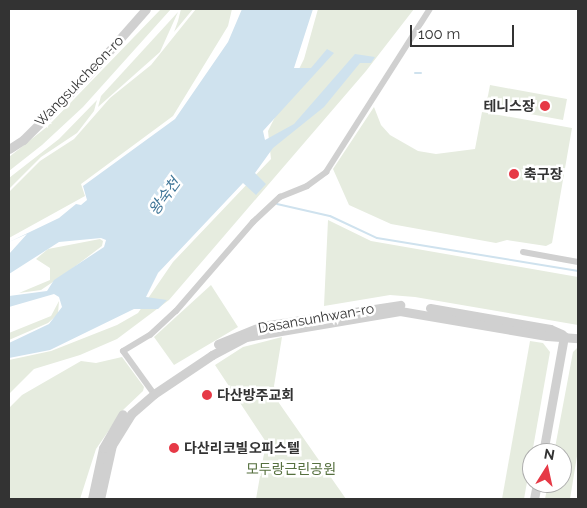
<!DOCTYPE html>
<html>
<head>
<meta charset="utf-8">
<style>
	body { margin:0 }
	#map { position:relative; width:587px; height:508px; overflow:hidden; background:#fff; font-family:Raleway,"Noto Sans KR",sans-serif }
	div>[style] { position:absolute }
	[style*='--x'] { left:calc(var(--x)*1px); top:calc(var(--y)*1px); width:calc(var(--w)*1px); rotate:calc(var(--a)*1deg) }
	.green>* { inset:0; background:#e6ecdf }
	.water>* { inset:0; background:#cfe2ee }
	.stream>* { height:2px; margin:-1px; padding:0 1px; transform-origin:1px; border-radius:1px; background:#cfe2ee }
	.minor>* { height:6px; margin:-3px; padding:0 3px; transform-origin:3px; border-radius:3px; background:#d0d0d0 }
	.tertiary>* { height:9px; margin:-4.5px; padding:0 4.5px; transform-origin:4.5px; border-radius:4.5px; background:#d0d0d0 }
	.dots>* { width:14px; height:14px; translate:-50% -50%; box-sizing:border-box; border:2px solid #fff; border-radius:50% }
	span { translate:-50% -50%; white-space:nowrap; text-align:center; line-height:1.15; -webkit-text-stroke:5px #fff; paint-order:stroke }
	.street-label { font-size:14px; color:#333 }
	.poi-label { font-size:14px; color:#333; font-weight:700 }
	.right { translate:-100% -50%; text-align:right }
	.left { translate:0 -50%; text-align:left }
	.park-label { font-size:14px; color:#56703f }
	.water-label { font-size:15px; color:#3f7597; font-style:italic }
	.frame { position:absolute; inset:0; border:10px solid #333; pointer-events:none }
	.north { position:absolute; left:522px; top:443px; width:50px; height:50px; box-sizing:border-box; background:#fff; border:1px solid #adadad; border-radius:50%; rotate:10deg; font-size:14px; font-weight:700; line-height:20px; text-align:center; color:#333 }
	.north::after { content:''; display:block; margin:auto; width:18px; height:22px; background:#e63946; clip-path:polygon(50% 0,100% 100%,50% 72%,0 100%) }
	.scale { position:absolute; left:410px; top:25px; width:104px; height:22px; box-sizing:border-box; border:2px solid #333; border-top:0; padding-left:6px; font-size:15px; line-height:18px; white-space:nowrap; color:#333; -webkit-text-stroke:4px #fff; paint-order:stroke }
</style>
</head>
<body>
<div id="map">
	<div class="green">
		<i style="clip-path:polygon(161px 9px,171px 9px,83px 107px,42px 145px,9px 171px,9px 157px,48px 126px)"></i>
		<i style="clip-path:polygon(181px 9px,193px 9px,174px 32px,178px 21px)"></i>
		<i style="clip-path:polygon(196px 9px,232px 9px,228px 26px,173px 116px,81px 184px,85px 196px,9px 238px,9px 192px,40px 161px,74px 139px,110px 98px,151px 65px)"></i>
		<i style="clip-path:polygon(318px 9px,414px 9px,366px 71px,169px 300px,117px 339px,80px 355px,34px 369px,9px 394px,9px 360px,51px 351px,117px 325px,138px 313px,173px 262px,271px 159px,268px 131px,304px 59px)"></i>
		<i style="clip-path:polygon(178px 12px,160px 52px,98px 107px,101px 96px)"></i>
		<i style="clip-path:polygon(490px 85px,567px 99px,563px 120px,486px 106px)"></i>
		<i style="clip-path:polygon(97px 100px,94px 111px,77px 133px,41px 157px,9px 189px,9px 178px,59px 139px)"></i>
		<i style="clip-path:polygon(374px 107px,381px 125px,390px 135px,418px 151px,436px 154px,475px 149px,482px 112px,572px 128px,552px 243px,546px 246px,507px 240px,496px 243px,391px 224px,349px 205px,333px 169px)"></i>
		<i style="clip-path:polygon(328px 220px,371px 241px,578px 277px,578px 325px,415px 297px,390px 295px,324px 306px)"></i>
		<i style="clip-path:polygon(100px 239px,103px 241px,102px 246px,69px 271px,41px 290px,19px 293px,50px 280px,50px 268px,36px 259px,48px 249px)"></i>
		<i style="clip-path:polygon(211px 285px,238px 327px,174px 365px,154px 337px)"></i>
		<i style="clip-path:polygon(59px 301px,58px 314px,48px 323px,9px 340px,9px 333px,51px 316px)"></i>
		<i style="clip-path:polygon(282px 337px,274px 386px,279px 403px,346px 499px,256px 499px,266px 442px,215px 365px,243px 347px)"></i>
		<i style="clip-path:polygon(530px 341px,543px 343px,550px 352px,524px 499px,502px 499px)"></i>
		<i style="clip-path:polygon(578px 347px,578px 450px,570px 499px,545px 499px,548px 483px,562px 483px,562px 453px,554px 453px,573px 352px)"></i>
		<i style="clip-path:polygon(122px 357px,144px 387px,143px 391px,123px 410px,96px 449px,80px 499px,9px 499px,9px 408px,22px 395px,81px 361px,96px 363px)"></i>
	</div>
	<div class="water">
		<i style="clip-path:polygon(242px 9px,313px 9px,294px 68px,311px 68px,327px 49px,334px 53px,263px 131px,265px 140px,294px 124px,355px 54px,375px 57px,371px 63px,360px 63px,324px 107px,273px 148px,255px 173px,266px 184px,256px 195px,243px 183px,158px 273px,146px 297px,167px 300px,158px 309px,134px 309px,50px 350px,9px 358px,9px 343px,49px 324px,62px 307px,59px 297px,54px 294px,9px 307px,9px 296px,47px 291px,54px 280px,104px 247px,106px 240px,101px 238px,59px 242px,9px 274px,9px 254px,27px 234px,9px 242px,59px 218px,76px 204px,81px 205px,87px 200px,83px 186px,175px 119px,228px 42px)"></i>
	</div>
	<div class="stream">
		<i style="--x:415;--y:73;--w:6;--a:0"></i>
		<i style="--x:277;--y:204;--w:54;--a:12.8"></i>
		<i style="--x:330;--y:216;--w:52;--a:25.1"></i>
		<i style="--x:377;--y:238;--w:204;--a:9.3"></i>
	</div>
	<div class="minor">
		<i style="--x:523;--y:252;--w:56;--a:10.3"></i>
		<i style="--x:154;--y:394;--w:53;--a:-125.8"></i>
		<i style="--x:123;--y:351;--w:31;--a:-31"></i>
		<i style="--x:150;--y:335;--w:35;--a:-43"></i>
		<i style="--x:176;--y:311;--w:118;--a:-49.1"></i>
		<i style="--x:253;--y:222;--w:37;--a:-43"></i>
		<i style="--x:280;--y:197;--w:29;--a:-22"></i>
		<i style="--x:307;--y:186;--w:24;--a:-36"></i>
		<i style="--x:326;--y:172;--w:193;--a:-57.5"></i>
	</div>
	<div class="tertiary">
		<i style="--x:9;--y:149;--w:17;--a:-33"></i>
		<i style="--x:23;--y:140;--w:91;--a:-45"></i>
		<i style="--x:87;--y:76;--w:89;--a:-48.6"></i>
		<i style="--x:430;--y:308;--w:122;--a:9.9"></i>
		<i style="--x:550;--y:329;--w:13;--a:23"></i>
		<i style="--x:218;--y:344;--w:48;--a:-22.2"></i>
		<i style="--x:262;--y:326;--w:140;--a:-8.7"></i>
		<i style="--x:543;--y:453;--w:119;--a:-79.8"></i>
		<i style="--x:92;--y:499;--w:52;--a:-77.8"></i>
		<i style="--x:103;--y:448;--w:39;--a:-60"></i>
		<i style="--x:100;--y:499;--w:55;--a:-77.5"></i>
		<i style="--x:112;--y:445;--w:36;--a:-58"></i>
		<i style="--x:131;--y:414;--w:30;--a:-41"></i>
		<i style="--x:154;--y:394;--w:70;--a:-33.9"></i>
		<i style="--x:212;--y:355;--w:38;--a:-28"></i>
		<i style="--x:246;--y:337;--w:156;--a:-9.6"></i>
		<i style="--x:400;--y:311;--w:149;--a:9.7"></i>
		<i style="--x:547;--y:336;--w:31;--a:4"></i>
		<i style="--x:534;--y:499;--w:16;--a:-79"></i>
	</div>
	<div class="dots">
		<i style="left:545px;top:106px;background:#e63946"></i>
		<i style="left:514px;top:174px;background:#e63946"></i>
		<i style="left:207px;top:395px;background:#e63946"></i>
		<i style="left:174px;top:448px;background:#e63946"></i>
	</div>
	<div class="street-label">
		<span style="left:79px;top:81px;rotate:-46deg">Wangsukcheon-ro</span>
		<span style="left:316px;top:318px;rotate:-10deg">Dasansunhwan-ro</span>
	</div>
	<div class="poi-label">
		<span class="right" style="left:535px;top:106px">테니스장</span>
		<span class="left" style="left:524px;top:174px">축구장</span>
		<span class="left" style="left:217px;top:395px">다산방주교회</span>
		<span class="left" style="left:184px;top:448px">다산리코빌오피스텔</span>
	</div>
	<div class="park-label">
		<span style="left:291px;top:469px">모두랑근린공원</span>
	</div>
	<div class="water-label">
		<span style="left:165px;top:197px;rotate:-54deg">왕숙천</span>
	</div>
	<div class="frame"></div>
	<div class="north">N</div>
	<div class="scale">100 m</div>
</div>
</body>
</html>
